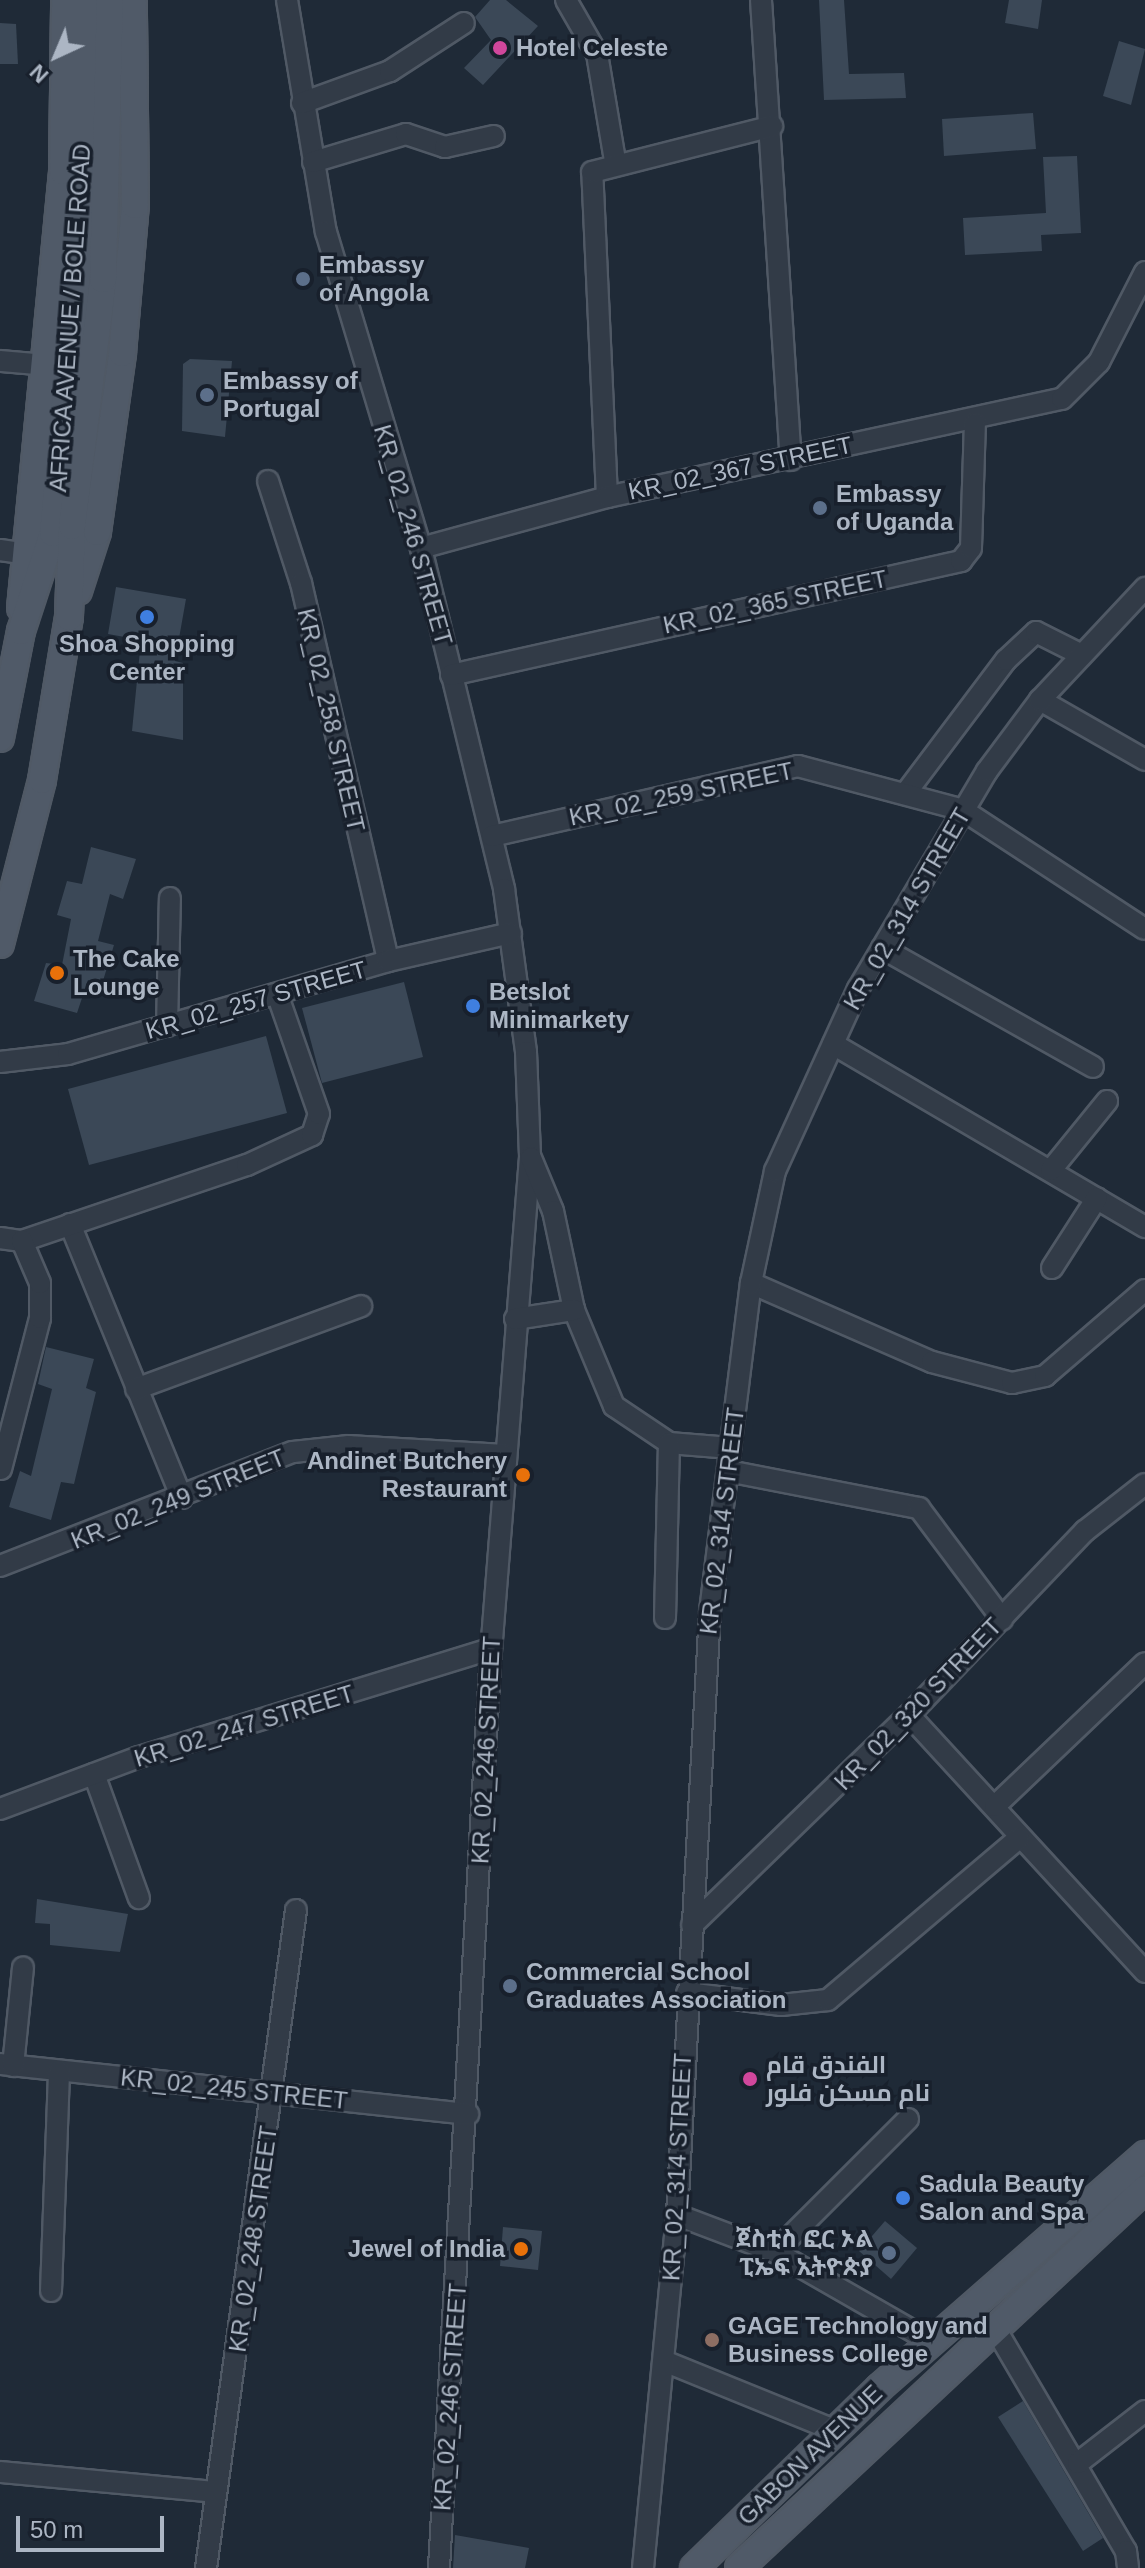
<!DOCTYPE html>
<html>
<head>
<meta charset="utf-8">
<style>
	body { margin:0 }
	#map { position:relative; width:1145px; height:2568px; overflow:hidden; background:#1f2a37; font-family:Arial,Cairo,"Noto Sans Ethiopic",sans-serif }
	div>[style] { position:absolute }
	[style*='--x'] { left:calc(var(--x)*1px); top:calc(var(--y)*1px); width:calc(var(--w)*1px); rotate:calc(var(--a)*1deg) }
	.building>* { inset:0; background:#3b4857 }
	.roads { filter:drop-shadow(2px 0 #505965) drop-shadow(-2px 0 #505965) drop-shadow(0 2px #505965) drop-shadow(0 -2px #505965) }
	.minor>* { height:20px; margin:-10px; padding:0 10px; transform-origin:10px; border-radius:10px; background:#323b47 }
	.major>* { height:26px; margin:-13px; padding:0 13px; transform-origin:13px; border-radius:13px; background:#505a68 }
	.dots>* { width:22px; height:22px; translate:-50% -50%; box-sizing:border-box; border:4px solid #18202c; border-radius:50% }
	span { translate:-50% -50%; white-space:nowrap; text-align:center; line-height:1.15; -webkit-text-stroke:7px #18202c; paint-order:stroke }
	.poi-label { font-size:24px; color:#acb6c4; font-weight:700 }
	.left { translate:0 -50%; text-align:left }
	.right { translate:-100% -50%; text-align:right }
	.street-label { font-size:24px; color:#acb6c4 }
	.north { position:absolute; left:16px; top:16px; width:80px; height:80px; -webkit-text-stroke:6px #18202c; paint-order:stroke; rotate:224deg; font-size:22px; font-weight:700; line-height:32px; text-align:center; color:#acb6c4 }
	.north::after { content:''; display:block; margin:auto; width:28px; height:36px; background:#acb6c4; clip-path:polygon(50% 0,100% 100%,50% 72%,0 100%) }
	.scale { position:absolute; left:16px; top:2516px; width:148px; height:36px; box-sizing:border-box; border:4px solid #acb6c4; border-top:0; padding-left:10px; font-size:24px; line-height:28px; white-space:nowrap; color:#acb6c4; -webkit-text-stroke:6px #18202c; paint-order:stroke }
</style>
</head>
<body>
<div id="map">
	<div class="building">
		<i style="clip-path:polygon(490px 0,506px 0,538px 26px,483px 85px,464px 68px,491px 40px,475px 17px)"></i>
		<i style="clip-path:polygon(819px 0,844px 0,849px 74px,904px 73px,906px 98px,824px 100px)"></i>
		<i style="clip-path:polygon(1009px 0,1042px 0,1038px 29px,1005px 23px)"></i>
		<i style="clip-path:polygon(0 23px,16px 24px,18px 64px,0 64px)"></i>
		<i style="clip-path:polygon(1119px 41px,1145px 49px,1131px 105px,1103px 96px)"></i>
		<i style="clip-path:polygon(1033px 113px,1036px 149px,944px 156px,942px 119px)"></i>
		<i style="clip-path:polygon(1077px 156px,1081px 233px,1041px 235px,1042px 251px,965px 255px,963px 218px,1046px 213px,1043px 157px)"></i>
		<i style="clip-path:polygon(190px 359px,232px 361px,225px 437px,182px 431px,183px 364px)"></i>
		<i style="clip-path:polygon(116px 587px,186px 599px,175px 661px,183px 663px,183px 740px,132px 731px,141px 640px,108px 634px)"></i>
		<i style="clip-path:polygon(91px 847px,136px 859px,123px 899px,110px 894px,98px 941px,114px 945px,102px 984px,88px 980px,77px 1013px,34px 1001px,46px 963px,62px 965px,71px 919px,57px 915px,67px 881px,82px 884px)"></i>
		<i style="clip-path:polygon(404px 982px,423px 1057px,322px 1083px,302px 1008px)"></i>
		<i style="clip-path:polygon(266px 1036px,287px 1113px,89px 1165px,68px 1089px)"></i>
		<i style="clip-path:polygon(46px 1347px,94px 1359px,86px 1388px,96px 1392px,74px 1484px,61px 1482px,51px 1520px,9px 1507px,20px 1471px,31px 1476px,52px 1389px,38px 1384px)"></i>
		<i style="clip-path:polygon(37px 1899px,128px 1914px,120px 1952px,50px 1945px,50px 1924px,35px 1923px)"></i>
		<i style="clip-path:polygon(885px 2221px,917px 2248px,891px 2279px,859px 2251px)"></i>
		<i style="clip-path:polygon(503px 2227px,542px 2231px,538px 2270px,500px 2266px)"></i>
		<i style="clip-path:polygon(1023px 2401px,1103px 2538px,1083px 2551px,998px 2417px)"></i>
		<i style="clip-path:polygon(455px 2535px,529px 2548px,525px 2568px,453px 2568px)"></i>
	</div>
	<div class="roads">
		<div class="minor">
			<i style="--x:287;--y:0;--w:235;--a:80.5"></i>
			<i style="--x:326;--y:232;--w:330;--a:73.3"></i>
			<i style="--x:421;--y:548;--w:351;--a:76.3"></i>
			<i style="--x:504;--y:889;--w:164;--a:82.3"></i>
			<i style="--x:526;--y:1052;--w:105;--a:87.8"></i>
			<i style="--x:530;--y:1157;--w:494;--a:94.5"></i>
			<i style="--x:491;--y:1649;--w:920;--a:93.24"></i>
			<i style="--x:566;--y:0;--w:62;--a:60.1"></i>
			<i style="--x:597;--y:54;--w:108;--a:80.4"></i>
			<i style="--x:761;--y:0;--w:461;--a:86.3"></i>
			<i style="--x:302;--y:103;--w:94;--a:-20"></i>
			<i style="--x:390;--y:71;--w:88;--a:-33"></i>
			<i style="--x:313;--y:162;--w:97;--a:-16.8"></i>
			<i style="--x:406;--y:134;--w:41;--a:18.4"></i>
			<i style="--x:445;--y:147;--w:50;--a:-12.7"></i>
			<i style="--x:0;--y:361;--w:47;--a:4.9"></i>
			<i style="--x:268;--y:481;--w:107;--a:72.1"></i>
			<i style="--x:301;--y:583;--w:388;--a:77"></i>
			<i style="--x:607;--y:497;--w:325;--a:-92.6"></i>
			<i style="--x:592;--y:172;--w:186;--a:-14.3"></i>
			<i style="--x:421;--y:548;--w:193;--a:-15.3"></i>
			<i style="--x:607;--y:497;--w:465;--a:-12.2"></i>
			<i style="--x:1062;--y:399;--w:52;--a:-45"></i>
			<i style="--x:1099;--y:362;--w:101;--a:-62.9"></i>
			<i style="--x:0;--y:550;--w:22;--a:8"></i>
			<i style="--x:451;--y:675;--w:523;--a:-12.6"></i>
			<i style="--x:961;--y:561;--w:16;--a:-52"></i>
			<i style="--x:971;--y:548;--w:125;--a:-88.2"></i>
			<i style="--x:1040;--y:700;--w:121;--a:29.7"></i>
			<i style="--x:905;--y:794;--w:168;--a:-53"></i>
			<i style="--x:1006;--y:660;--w:41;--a:-43"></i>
			<i style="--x:1036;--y:632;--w:49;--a:26.6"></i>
			<i style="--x:492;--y:836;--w:314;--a:-12.9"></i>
			<i style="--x:798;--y:766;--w:171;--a:14.9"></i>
			<i style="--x:963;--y:810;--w:217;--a:33.2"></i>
			<i style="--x:882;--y:948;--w:242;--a:29.4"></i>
			<i style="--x:167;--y:1026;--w:128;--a:-88.7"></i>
			<i style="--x:833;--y:1044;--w:362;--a:30.4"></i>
			<i style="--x:0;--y:1062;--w:68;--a:-6.7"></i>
			<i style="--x:68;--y:1054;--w:333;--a:-16.2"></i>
			<i style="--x:388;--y:961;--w:126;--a:-12.8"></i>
			<i style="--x:531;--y:1158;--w:57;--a:67.5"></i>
			<i style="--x:553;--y:1211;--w:101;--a:78"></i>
			<i style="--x:574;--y:1310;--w:104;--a:67.4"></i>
			<i style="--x:614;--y:1406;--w:66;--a:33.9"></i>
			<i style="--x:669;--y:1443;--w:62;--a:4.6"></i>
			<i style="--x:1051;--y:1170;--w:89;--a:-50.9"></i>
			<i style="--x:70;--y:1224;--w:296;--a:67.8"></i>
			<i style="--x:0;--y:1238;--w:22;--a:8"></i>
			<i style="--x:22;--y:1241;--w:237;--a:-18.7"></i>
			<i style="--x:247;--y:1165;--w:72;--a:-24.8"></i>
			<i style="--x:312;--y:1135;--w:22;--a:-72"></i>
			<i style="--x:319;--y:1114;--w:125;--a:-109.2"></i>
			<i style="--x:1052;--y:1268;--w:83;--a:-57.3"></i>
			<i style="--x:751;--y:1283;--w:197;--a:23.6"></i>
			<i style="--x:932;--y:1362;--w:83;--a:14.7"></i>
			<i style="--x:1012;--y:1383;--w:34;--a:-12"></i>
			<i style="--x:1045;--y:1376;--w:132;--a:-40.7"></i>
			<i style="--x:515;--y:1319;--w:60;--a:-8.7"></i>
			<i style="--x:136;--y:1389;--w:240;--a:-20.2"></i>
			<i style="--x:1;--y:1469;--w:156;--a:-75.5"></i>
			<i style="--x:40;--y:1318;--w:35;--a:-90"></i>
			<i style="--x:40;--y:1283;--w:46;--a:-113.2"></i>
			<i style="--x:728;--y:1471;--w:195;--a:11"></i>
			<i style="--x:919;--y:1508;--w:139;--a:53.2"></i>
			<i style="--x:0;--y:1566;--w:314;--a:-21.3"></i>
			<i style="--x:293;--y:1452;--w:56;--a:-6.1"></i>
			<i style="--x:349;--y:1446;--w:155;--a:3.3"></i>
			<i style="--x:665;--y:1618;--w:175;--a:-88.7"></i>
			<i style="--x:909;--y:1715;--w:349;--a:47.4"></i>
			<i style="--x:94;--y:1774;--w:132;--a:70.1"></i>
			<i style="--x:995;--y:1806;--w:207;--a:-43.6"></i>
			<i style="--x:0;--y:1809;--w:148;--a:-20.5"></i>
			<i style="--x:139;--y:1757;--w:368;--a:-17.1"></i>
			<i style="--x:692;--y:1925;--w:302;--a:-44.1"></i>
			<i style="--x:909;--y:1715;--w:255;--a:-46.3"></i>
			<i style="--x:1085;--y:1531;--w:76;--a:-38.1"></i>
			<i style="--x:687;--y:1993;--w:95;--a:7.3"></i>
			<i style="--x:781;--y:2005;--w:47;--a:-6.1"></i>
			<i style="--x:828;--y:2000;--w:250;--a:-40.3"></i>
			<i style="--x:0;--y:2064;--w:471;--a:6.1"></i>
			<i style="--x:13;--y:2066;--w:99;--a:-84.2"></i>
			<i style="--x:908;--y:2119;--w:188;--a:135"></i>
			<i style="--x:775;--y:2252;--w:181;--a:29.8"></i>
			<i style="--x:677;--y:2215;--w:105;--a:20.7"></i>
			<i style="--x:51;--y:2291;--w:220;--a:-87.9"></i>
			<i style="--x:995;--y:2328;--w:259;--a:59.6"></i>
			<i style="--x:1126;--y:2551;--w:17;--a:83"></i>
			<i style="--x:664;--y:2361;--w:183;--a:22.1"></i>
			<i style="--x:1078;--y:2463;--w:85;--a:-37.8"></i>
			<i style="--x:0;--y:2472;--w:216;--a:5.3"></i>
			<i style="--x:206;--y:2568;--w:664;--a:-82.21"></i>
			<i style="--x:643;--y:2568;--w:355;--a:-84.5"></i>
			<i style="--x:677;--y:2215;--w:605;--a:-86.87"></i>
			<i style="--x:710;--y:1611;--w:331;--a:-82.9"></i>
			<i style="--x:751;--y:1283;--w:115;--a:-77.9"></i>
			<i style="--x:775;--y:1171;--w:200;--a:-65.5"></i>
			<i style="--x:858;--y:989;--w:253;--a:-59.4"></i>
			<i style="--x:987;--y:771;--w:89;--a:-53.3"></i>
			<i style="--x:1040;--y:700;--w:154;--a:-46.8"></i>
		</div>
		<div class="major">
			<i style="--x:78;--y:591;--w:62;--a:-72.1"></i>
			<i style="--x:97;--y:532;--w:181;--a:-82"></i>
			<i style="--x:122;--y:353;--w:149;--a:-85"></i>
			<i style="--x:135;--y:205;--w:205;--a:-90.6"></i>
			<i style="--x:21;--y:608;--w:439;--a:-84.5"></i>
			<i style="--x:63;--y:171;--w:171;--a:-89.3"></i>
			<i style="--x:0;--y:738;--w:109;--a:-78.9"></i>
			<i style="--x:21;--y:631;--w:103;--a:-71.9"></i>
			<i style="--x:53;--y:533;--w:333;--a:-84.7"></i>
			<i style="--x:84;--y:201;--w:201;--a:-90"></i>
			<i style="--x:0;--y:944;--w:169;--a:-75.6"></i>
			<i style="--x:42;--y:780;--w:165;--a:-80.6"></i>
			<i style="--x:69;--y:617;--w:91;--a:-88.1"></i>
			<i style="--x:72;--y:526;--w:249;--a:-82.8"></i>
			<i style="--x:103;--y:279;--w:279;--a:-88.6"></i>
			<i style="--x:694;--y:2568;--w:258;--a:-44.2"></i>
			<i style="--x:879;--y:2388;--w:354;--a:-41.2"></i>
			<i style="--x:739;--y:2568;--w:555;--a:-43.03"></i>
		</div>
	</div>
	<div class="dots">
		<i style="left:500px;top:48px;background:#d1479c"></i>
		<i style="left:303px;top:279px;background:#5c6f8a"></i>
		<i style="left:207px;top:395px;background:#5c6f8a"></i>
		<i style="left:820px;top:508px;background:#5c6f8a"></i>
		<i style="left:147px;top:617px;background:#3f7fe0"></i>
		<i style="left:57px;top:973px;background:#e8710a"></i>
		<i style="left:473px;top:1006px;background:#3f7fe0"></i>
		<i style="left:523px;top:1475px;background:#e8710a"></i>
		<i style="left:510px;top:1986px;background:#5c6f8a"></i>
		<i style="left:750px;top:2079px;background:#d1479c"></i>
		<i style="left:903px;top:2198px;background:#3f7fe0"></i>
		<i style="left:521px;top:2249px;background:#e8710a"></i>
		<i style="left:889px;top:2253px;background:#5c6f8a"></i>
		<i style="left:712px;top:2340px;background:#8d6e63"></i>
	</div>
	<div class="poi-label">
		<span class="left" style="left:516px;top:48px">Hotel Celeste</span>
		<span class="left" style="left:319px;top:279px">Embassy<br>of Angola</span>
		<span class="left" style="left:223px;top:395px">Embassy of<br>Portugal</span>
		<span class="left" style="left:836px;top:508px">Embassy<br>of Uganda</span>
		<span style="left:147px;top:658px">Shoa Shopping<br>Center</span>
		<span class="left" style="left:73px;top:973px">The Cake<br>Lounge</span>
		<span class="left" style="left:489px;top:1006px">Betslot<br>Minimarkety</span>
		<span class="right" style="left:507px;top:1475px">Andinet Butchery<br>Restaurant</span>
		<span class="left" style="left:526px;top:1986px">Commercial School<br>Graduates Association</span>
		<span class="left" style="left:766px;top:2079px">الفندق قام<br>نام مسكن فلور</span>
		<span class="left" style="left:919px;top:2198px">Sadula Beauty<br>Salon and Spa</span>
		<span class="right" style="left:873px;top:2253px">ጀስቲስ ፎር ኦል<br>ፒኤፍ ኢትዮጵያ</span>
		<span class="right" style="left:505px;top:2249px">Jewel of India</span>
		<span class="left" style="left:728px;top:2340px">GAGE Technology and<br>Business College</span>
	</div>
	<div class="street-label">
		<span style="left:70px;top:318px;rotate:-86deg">AFRICA AVENUE / BOLE ROAD</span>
		<span style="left:740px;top:468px;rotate:-12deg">KR_02_367 STREET</span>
		<span style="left:413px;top:535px;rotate:74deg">KR_02_246 STREET</span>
		<span style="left:775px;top:602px;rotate:-12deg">KR_02_365 STREET</span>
		<span style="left:331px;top:720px;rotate:77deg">KR_02_258 STREET</span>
		<span style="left:681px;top:794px;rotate:-12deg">KR_02_259 STREET</span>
		<span style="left:907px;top:909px;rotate:-60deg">KR_02_314 STREET</span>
		<span style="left:256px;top:1000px;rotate:-16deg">KR_02_257 STREET</span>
		<span style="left:178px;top:1499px;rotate:-22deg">KR_02_249 STREET</span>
		<span style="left:722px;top:1521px;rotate:-83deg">KR_02_314 STREET</span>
		<span style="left:918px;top:1704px;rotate:-46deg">KR_02_320 STREET</span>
		<span style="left:244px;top:1726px;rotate:-17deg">KR_02_247 STREET</span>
		<span style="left:486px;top:1750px;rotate:-87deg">KR_02_246 STREET</span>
		<span style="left:234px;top:2089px;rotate:6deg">KR_02_245 STREET</span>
		<span style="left:677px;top:2167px;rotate:-87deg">KR_02_314 STREET</span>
		<span style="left:253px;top:2239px;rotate:-82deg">KR_02_248 STREET</span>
		<span style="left:450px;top:2397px;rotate:-86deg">KR_02_246 STREET</span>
		<span style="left:810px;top:2455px;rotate:-44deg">GABON AVENUE</span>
	</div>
	<div class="north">N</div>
	<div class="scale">50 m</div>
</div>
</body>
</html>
